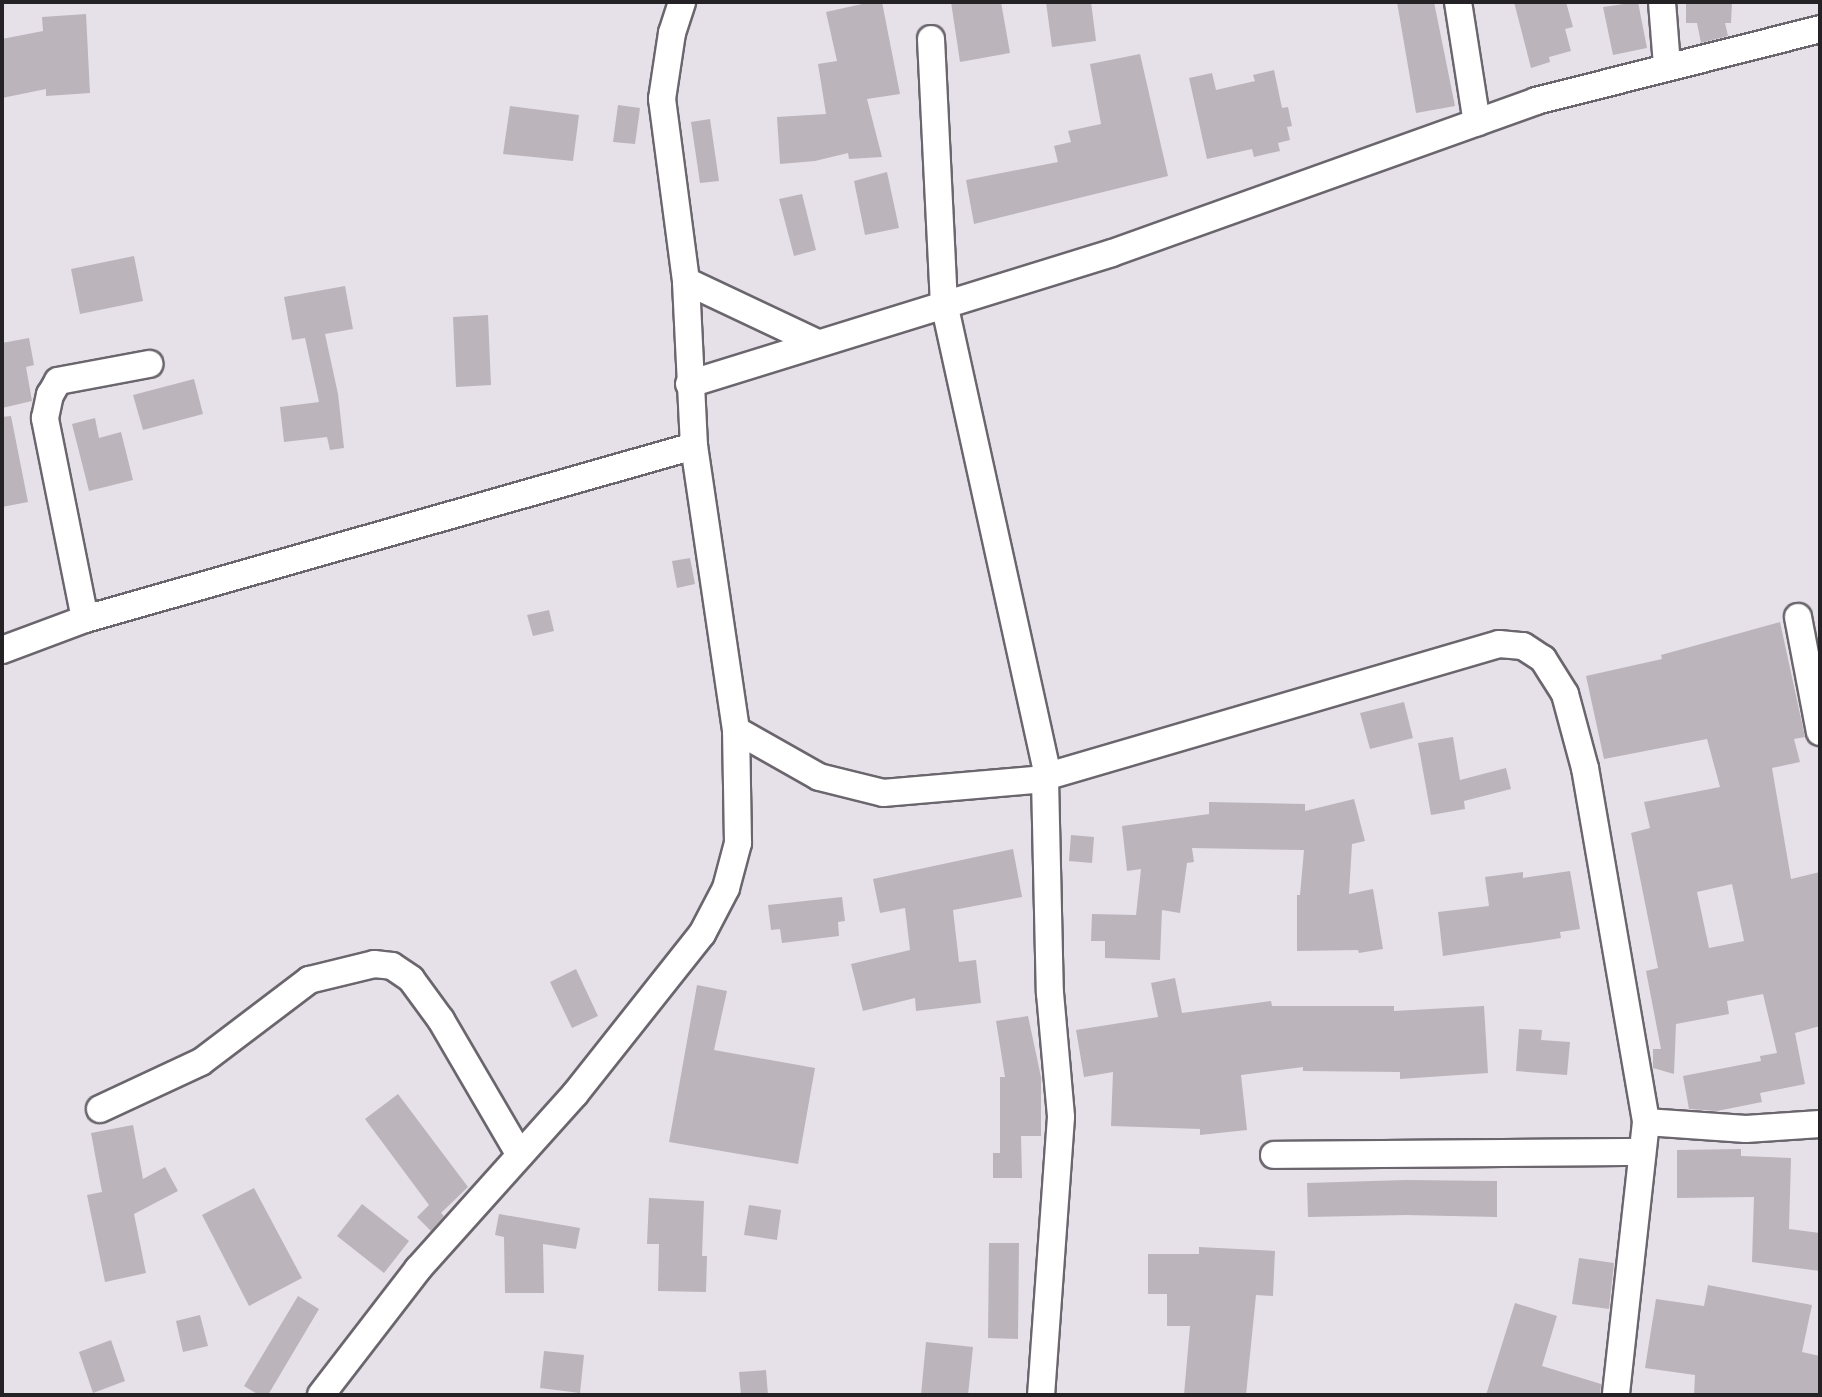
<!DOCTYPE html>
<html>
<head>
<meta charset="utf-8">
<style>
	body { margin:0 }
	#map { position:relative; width:1822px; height:1397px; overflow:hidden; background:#e6e0e9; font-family:"IBM Plex Sans",sans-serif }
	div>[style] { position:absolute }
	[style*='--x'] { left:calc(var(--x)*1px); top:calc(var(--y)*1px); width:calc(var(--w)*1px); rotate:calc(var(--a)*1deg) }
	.building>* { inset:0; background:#bbb4bb }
	.roads { filter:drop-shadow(2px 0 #6b666d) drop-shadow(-2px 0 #6b666d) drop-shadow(0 2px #6b666d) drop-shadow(0 -2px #6b666d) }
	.street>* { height:26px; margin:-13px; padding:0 13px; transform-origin:13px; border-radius:13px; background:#fff }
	span { translate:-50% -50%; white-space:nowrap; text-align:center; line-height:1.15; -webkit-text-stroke:7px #fff; paint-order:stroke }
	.frame { position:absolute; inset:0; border:4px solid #242225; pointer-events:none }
</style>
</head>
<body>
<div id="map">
	<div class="building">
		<i style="clip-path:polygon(871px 2px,882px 2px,900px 94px,867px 99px,882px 157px,849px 159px,848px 153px,815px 161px,780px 164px,777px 117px,826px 114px,818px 64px,837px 61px,826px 12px)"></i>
		<i style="clip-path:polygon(951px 2px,1001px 2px,1010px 53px,960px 62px)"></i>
		<i style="clip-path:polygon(1046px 2px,1091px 2px,1096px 41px,1052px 47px)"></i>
		<i style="clip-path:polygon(1397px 2px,1434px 2px,1455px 106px,1416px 113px)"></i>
		<i style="clip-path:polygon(1514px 2px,1566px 2px,1573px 27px,1565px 29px,1571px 51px,1549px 57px,1550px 62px,1531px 68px)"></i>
		<i style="clip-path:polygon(1638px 2px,1647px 48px,1613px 55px,1603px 7px)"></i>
		<i style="clip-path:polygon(1686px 2px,1732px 2px,1731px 23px,1725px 23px,1728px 36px,1701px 43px,1697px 23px,1686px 23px)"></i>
		<i style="clip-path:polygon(86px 14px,90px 93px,46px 96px,46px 89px,2px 98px,2px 39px,43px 31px,42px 17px)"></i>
		<i style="clip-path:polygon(1140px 54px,1168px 176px,974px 224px,966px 180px,1058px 162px,1054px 146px,1071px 142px,1068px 131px,1101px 124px,1090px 64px)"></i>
		<i style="clip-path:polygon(1274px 70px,1282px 108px,1288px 107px,1292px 126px,1287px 127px,1290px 140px,1278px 143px,1280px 151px,1254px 157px,1252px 149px,1207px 159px,1189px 78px,1212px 73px,1216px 90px,1255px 81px,1253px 75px)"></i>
		<i style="clip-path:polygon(618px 105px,640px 108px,635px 144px,613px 142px)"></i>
		<i style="clip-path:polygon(510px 106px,579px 115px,573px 161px,503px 154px)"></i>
		<i style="clip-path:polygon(710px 119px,719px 181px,700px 183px,691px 122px)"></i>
		<i style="clip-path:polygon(887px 172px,899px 228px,865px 235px,854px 181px)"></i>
		<i style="clip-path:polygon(802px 194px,816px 250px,794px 256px,779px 199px)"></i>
		<i style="clip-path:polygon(134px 256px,143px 301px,80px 314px,71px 269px)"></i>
		<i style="clip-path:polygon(345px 286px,353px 329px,325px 334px,338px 394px,344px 448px,330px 450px,327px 437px,284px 442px,280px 407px,319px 402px,305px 338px,292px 340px,284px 297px)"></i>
		<i style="clip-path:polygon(488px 315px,491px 385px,456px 387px,453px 317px)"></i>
		<i style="clip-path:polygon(29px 338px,34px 365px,26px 367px,32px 401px,2px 408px,2px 343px)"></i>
		<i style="clip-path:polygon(194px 379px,203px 414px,143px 430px,133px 395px)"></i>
		<i style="clip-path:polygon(11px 416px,28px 502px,2px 507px,2px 417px)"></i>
		<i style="clip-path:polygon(95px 418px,99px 438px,121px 432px,133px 480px,89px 491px,72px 424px)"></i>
		<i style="clip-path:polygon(690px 558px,695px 584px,677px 588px,672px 561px)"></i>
		<i style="clip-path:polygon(549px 610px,554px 631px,533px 636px,527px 615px)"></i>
		<i style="clip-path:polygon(evenodd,1780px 622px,1805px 737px,1794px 739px,1800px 762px,1772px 768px,1791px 879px,1820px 872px,1820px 1026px,1795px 1033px,1805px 1084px,1760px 1093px,1762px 1102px,1717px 1111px,1689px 1109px,1683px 1076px,1761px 1061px,1760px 1056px,1777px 1053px,1763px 994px,1727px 1001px,1729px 1014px,1676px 1024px,1674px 1074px,1653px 1068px,1653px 1049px,1661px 1049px,1646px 971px,1658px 968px,1631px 833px,1650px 828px,1644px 802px,1720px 787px,1707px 739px,1604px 759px,1586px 676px,1662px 659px,1661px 655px,1780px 622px,1732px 884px,1744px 941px,1709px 948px,1697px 892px,1732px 884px)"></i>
		<i style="clip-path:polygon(1404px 702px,1413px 738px,1370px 749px,1360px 713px)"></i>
		<i style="clip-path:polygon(1453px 737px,1460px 780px,1506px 768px,1511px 789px,1464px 801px,1465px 809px,1431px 815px,1418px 743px)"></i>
		<i style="clip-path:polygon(1354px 799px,1365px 841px,1352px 844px,1349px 894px,1373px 889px,1383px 949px,1359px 953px,1358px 950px,1297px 951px,1297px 895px,1300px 895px,1304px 850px,1192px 848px,1194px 862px,1187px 863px,1180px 913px,1162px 910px,1160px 960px,1105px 958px,1105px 941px,1091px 941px,1092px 914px,1136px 915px,1141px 869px,1127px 871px,1122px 826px,1209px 814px,1209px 802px,1305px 804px,1305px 811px)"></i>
		<i style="clip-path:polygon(1071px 835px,1094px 837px,1092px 863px,1069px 861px)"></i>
		<i style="clip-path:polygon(1013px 849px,1022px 897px,953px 910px,959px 962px,976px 960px,981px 1003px,916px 1011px,915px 998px,863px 1011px,851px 964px,910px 950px,905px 908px,880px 913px,873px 879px)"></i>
		<i style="clip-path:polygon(1570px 871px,1580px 929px,1560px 932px,1561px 938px,1443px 956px,1438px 912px,1489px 906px,1485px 877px,1523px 872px,1523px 878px)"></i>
		<i style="clip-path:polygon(842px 897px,845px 921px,838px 922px,839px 936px,782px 943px,780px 929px,771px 930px,768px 905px)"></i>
		<i style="clip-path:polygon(576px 969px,598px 1016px,572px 1028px,550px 982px)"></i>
		<i style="clip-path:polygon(1175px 978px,1182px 1013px,1271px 1001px,1272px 1006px,1394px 1006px,1394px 1011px,1484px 1006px,1488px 1073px,1400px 1079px,1400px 1072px,1303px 1071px,1303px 1067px,1241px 1075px,1247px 1130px,1200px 1135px,1200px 1129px,1111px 1126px,1113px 1072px,1084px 1077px,1076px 1030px,1158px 1017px,1151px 983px)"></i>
		<i style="clip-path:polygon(697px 985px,727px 991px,714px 1050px,815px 1068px,798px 1164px,669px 1142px)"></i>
		<i style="clip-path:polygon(1028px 1016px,1041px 1077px,1041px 1136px,1021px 1136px,1022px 1178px,993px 1178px,993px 1153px,1000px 1153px,1000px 1077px,1005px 1077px,996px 1021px)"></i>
		<i style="clip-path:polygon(1519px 1029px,1542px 1030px,1541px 1040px,1570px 1042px,1567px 1075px,1516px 1071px)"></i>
		<i style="clip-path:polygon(398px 1094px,468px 1187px,441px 1213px,444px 1216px,431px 1231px,417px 1217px,429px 1205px,365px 1119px)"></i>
		<i style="clip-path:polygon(133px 1125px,143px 1179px,165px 1167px,178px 1191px,134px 1214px,146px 1273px,105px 1282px,87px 1195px,102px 1192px,91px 1133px)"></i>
		<i style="clip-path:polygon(1741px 1149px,1741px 1156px,1791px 1158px,1789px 1229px,1820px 1233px,1820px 1271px,1752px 1262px,1754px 1197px,1677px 1198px,1677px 1150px)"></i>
		<i style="clip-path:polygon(1406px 1180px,1497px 1181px,1497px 1217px,1406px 1215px,1308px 1217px,1307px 1183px)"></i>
		<i style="clip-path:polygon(254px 1188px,302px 1278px,249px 1306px,202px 1215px)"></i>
		<i style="clip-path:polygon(649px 1198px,704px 1201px,702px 1256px,707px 1256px,706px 1292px,658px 1291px,659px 1244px,647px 1244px)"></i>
		<i style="clip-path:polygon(362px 1204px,409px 1241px,384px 1273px,337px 1236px)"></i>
		<i style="clip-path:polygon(749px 1205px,781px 1210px,777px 1240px,744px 1235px)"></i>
		<i style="clip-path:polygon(499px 1214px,580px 1228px,576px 1249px,543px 1244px,544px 1293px,505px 1293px,504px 1237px,495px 1235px)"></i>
		<i style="clip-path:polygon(989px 1243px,1019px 1243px,1018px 1339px,988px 1338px)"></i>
		<i style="clip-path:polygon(1199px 1247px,1275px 1251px,1273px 1296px,1256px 1295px,1246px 1395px,1184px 1395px,1190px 1326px,1167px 1326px,1167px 1294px,1148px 1294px,1148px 1254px,1199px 1254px)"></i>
		<i style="clip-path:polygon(1579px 1258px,1614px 1263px,1609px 1309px,1572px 1304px)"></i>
		<i style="clip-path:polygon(1708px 1285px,1812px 1305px,1802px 1352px,1820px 1356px,1820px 1395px,1694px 1395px,1695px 1375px,1645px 1368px,1656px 1299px,1704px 1306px)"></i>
		<i style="clip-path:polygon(298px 1296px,319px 1309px,268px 1395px,259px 1395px,244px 1386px)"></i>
		<i style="clip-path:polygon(1515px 1303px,1557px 1316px,1542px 1366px,1601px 1384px,1600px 1395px,1486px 1395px)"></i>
		<i style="clip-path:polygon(200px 1315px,208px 1346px,183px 1352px,176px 1321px)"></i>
		<i style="clip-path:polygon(111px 1340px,125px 1381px,93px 1393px,79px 1352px)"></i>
		<i style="clip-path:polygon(926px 1342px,973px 1347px,968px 1395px,921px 1395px)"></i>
		<i style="clip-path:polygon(544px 1351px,584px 1355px,580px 1393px,540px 1388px)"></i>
		<i style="clip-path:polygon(766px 1370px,768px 1395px,741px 1395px,739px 1372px)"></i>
	</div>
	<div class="roads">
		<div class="street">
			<i style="--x:1458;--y:2;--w:122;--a:81.1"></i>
			<i style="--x:1662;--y:2;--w:64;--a:85.5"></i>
			<i style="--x:931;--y:39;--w:264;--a:87.2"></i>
			<i style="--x:944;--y:303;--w:484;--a:77.6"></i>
			<i style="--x:1048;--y:776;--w:4;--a:135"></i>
			<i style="--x:1045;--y:779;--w:214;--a:88.7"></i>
			<i style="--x:1050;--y:993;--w:124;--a:84.9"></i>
			<i style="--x:1061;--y:1117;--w:279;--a:94.1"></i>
			<i style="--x:686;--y:281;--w:143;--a:25.3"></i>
			<i style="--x:689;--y:384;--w:443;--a:-17.2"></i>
			<i style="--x:1112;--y:253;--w:450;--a:-19.7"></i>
			<i style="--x:1536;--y:101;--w:293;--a:-14.2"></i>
			<i style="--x:1798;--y:617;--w:117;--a:79.2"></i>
			<i style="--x:85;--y:619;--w:205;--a:-101.3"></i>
			<i style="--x:45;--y:418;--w:24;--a:-78"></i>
			<i style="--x:50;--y:395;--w:16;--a:-60"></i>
			<i style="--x:58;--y:381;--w:93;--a:-10.6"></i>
			<i style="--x:2;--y:650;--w:89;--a:-20.5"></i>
			<i style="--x:85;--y:619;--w:633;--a:-15.86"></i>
			<i style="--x:736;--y:730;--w:95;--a:29.5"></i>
			<i style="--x:819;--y:777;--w:66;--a:14"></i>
			<i style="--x:883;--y:793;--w:163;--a:-4.9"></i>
			<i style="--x:1048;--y:776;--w:470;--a:-16.3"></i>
			<i style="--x:1499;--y:644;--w:24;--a:5"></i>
			<i style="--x:1523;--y:646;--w:24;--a:33"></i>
			<i style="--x:1543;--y:659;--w:41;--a:57.8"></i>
			<i style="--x:1565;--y:694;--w:77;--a:74.9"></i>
			<i style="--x:1585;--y:768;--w:359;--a:80.2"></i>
			<i style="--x:1646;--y:1122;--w:275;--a:96.3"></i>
			<i style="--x:100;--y:1109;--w:111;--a:-25"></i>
			<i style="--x:201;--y:1062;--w:136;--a:-37.2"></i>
			<i style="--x:309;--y:980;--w:67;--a:-13.8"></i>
			<i style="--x:374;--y:964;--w:18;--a:6"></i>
			<i style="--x:392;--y:966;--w:23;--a:34"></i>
			<i style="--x:411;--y:979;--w:51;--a:53.8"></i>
			<i style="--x:441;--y:1020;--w:156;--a:59.7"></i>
			<i style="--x:1646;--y:1122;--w:100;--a:4"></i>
			<i style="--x:1746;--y:1129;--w:74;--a:-3.9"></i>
			<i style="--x:1274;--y:1155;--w:368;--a:-0.5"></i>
			<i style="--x:321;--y:1395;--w:159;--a:-52.4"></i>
			<i style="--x:418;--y:1269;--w:235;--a:-48.1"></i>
			<i style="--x:575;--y:1094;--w:204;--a:-51.6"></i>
			<i style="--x:702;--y:934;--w:52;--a:-62.4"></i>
			<i style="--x:726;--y:888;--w:47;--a:-75.1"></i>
			<i style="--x:738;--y:843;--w:113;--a:-91"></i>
			<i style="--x:736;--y:730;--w:287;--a:-98.4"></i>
			<i style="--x:694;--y:446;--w:165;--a:-92.8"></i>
			<i style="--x:686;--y:281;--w:184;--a:-97.5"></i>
			<i style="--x:662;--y:99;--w:67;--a:-81.4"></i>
			<i style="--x:672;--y:33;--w:33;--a:-72"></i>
		</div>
	</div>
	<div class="frame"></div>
</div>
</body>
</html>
